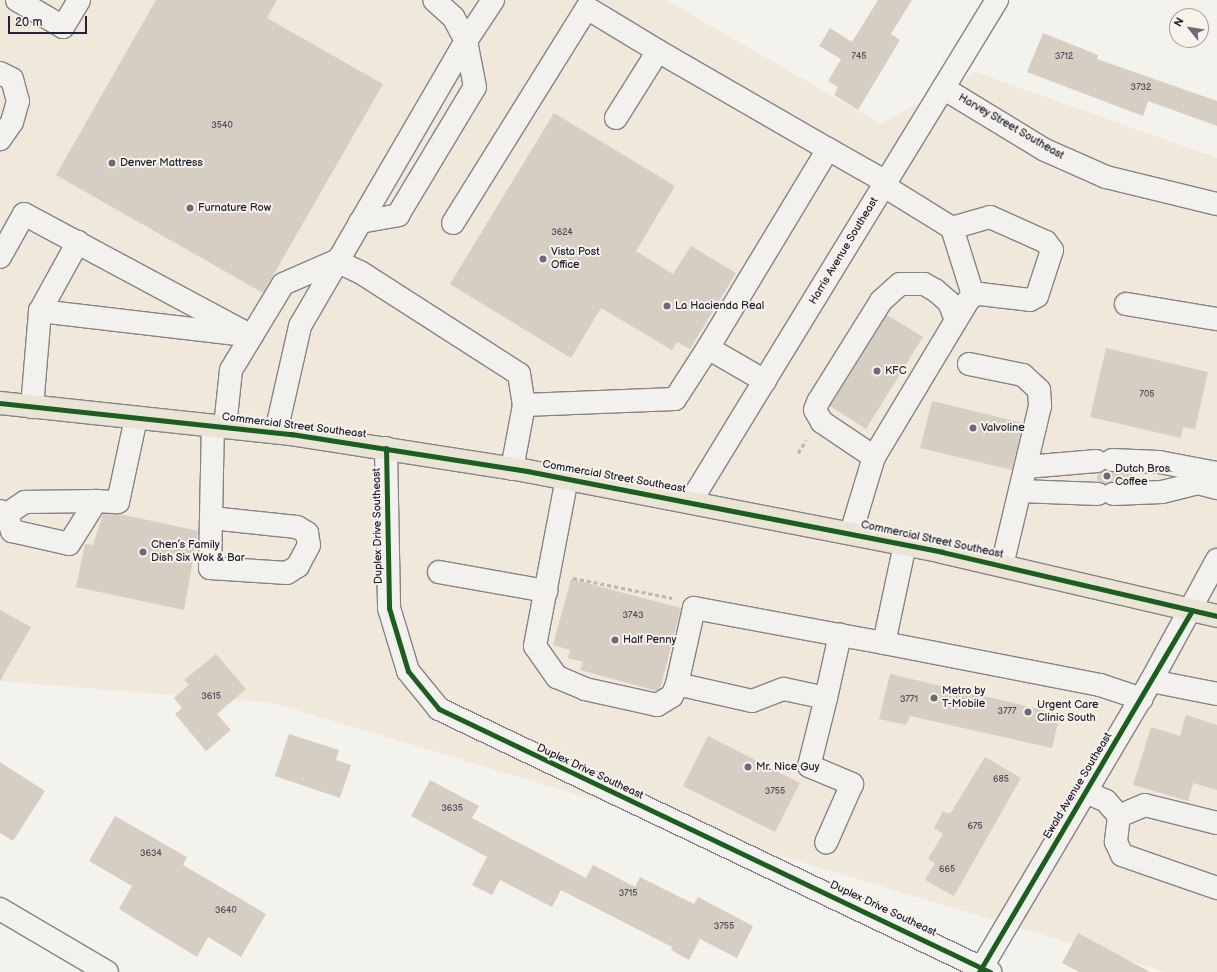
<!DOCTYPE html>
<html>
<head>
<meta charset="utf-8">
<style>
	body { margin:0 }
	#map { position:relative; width:1217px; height:972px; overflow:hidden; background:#f4f2ec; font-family:"Balsamiq Sans",sans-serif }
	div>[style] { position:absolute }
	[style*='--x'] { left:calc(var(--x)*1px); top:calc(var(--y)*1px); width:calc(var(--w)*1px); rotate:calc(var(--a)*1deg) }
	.built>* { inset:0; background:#f0e8da }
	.building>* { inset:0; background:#d6cec3 }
	.path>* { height:2.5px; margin-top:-1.25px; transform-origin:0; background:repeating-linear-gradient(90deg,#b8b6b6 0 4px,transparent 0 7px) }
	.roads { filter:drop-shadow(1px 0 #858486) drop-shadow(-1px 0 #858486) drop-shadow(0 1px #858486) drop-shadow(0 -1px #858486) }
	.minor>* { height:22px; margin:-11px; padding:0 11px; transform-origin:11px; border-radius:11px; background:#f2f1ed }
	.major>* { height:22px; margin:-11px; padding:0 11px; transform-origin:11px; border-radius:11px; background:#e9e4d6 }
	.cycleway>* { height:5px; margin:-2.5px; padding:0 2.5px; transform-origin:2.5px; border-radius:2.5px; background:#1b5e20 }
	.dots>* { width:11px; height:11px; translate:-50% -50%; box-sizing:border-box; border:2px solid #f7f3e8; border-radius:50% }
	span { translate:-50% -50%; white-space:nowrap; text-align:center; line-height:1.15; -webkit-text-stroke:4px #f7f3e8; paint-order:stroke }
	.number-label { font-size:9px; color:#4f4d5d }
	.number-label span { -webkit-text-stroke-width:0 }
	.street-label { font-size:11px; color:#22223b }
	.poi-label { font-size:11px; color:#22223b }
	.left { translate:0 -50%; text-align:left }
	.north { position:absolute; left:1169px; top:8px; width:40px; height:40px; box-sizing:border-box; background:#f7f3e8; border:1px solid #a29fa3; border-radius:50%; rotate:300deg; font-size:11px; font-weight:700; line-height:16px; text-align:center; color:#22223b }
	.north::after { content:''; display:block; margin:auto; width:14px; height:18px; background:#6c6b79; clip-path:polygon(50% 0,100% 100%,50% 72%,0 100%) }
	.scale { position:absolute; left:8px; top:16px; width:79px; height:18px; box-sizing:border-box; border:2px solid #22223b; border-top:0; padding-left:5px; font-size:12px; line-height:14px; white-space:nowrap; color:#22223b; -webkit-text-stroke:3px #f7f3e8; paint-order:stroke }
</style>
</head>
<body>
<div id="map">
	<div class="built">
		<i style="clip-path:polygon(0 0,666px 0,881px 124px,975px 72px,1217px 158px,1217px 972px,1166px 972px,273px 703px,0 681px)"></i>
	</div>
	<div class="building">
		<i style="clip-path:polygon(156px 0,277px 0,267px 18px,383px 84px,263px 293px,56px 175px)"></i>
		<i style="clip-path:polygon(878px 0,912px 0,891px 34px,900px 40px,858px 110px,834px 95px,838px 87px,828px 81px,841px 59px,819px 46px,830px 28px,852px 42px)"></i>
		<i style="clip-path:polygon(1043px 33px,1098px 55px,1097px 59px,1217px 101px,1217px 126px,1148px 101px,1143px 116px,1027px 72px)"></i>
		<i style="clip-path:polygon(554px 113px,675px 186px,636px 251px,673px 274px,691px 246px,736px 273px,690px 349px,677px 342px,672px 350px,601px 308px,571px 358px,450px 284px)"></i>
		<i style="clip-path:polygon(887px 315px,923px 337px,866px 429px,830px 406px)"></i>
		<i style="clip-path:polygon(1106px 348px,1208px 372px,1195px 429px,1183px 427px,1181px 438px,1090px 417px)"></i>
		<i style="clip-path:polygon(932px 401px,1023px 423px,1012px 470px,920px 448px)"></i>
		<i style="clip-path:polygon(1105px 470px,1132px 473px,1132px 481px,1106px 484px,1097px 481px,1097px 474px)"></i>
		<i style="clip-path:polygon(103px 514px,120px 514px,198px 531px,184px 610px,76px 587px,85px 544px,93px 545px)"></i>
		<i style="clip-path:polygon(571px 579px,681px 608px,660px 689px,657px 691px,580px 670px,583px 662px,568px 658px,570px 650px,553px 645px)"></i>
		<i style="clip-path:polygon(0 610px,31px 627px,0 681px)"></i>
		<i style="clip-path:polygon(216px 654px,246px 689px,217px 714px,231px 730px,206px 751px,175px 714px,182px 708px,174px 698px,189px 685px,184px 680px)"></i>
		<i style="clip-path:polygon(890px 674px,1060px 714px,1052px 748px,910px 716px,906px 725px,879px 719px)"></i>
		<i style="clip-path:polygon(1186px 715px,1217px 725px,1217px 790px,1193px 783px,1188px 801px,1133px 785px,1151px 727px,1180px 736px)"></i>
		<i style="clip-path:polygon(289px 734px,339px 750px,336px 760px,351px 765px,340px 798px,275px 776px)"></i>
		<i style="clip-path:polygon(708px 736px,800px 783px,775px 832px,683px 786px)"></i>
		<i style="clip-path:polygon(985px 757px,1021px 778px,954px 896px,925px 880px,935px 863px,928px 859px,943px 834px,934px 828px,943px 811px,950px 814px)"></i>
		<i style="clip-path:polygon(0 762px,45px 791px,13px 841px,0 833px)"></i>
		<i style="clip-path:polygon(430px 780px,479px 806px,472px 818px,586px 878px,593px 865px,635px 887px,640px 877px,694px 904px,698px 897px,753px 926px,737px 958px,700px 939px,689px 960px,671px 950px,672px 947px,561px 890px,552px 907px,500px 880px,492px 895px,472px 885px,487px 857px,411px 816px)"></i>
		<i style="clip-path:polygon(115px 816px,187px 857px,183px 865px,266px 914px,241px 957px,208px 937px,197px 957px,119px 909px,132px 886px,89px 861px)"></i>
		<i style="clip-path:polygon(1078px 933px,1104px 947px,1150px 972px,1079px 972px,1062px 963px)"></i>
	</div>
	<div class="path">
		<i style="--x:798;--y:453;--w:15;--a:-58"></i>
		<i style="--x:573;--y:578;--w:101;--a:11.4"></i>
	</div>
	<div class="roads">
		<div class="minor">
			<i style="--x:17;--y:0;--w:53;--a:30.4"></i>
			<i style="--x:63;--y:27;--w:31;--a:-59"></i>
			<i style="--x:658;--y:51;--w:196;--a:30"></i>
			<i style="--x:0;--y:73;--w:13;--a:27"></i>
			<i style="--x:12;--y:79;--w:23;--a:75"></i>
			<i style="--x:18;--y:101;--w:22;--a:106"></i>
			<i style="--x:12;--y:122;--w:21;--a:125"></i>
			<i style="--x:943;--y:88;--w:119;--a:31.3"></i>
			<i style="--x:1045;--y:150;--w:67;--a:23.9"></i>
			<i style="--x:1106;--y:177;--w:114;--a:13.7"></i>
			<i style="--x:360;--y:222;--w:39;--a:-10"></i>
			<i style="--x:398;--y:215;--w:149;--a:-59"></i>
			<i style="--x:475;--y:87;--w:47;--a:-101.1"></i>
			<i style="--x:466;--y:41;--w:49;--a:-56.6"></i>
			<i style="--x:453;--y:223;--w:253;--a:-58.1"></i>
			<i style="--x:587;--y:8;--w:83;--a:31.2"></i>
			<i style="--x:658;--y:51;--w:79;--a:122.1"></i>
			<i style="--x:952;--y:228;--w:70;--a:72.6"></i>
			<i style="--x:0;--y:257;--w:49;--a:-60.8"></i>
			<i style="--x:24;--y:214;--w:247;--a:28.2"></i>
			<i style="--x:1126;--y:304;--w:92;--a:9.4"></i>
			<i style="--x:40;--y:311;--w:79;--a:-61.2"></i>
			<i style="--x:969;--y:364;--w:55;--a:11.5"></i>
			<i style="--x:1023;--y:375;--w:22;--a:43"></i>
			<i style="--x:1039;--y:390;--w:16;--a:86"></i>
			<i style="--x:1040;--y:406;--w:163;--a:103.4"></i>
			<i style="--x:765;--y:381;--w:66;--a:-149.9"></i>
			<i style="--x:708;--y:348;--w:232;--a:-58.9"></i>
			<i style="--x:828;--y:149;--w:67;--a:29.6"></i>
			<i style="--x:524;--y:405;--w:151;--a:-2.3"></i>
			<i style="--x:675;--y:399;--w:61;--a:-57.1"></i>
			<i style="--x:32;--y:407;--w:96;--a:-85.2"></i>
			<i style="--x:40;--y:311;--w:213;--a:6.7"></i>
			<i style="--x:225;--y:427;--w:57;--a:-84"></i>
			<i style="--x:231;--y:370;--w:100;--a:-58.8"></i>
			<i style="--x:283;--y:284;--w:58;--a:-23.5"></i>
			<i style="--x:336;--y:261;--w:26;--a:25"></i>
			<i style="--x:360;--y:272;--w:189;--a:32.7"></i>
			<i style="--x:519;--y:374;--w:31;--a:81"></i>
			<i style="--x:524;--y:405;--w:65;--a:100.6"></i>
			<i style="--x:276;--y:432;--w:109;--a:-77.2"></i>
			<i style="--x:300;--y:326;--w:330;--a:-59.8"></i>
			<i style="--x:466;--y:41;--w:27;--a:-118"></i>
			<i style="--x:453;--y:17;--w:25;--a:-138"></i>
			<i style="--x:386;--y:448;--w:160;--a:88.9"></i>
			<i style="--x:389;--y:608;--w:66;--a:73.2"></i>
			<i style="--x:408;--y:671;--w:49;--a:50.8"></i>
			<i style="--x:439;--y:709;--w:611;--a:25.52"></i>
			<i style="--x:874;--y:457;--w:63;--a:-146.1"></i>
			<i style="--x:822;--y:422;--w:14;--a:-120"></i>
			<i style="--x:815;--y:410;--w:9;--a:-69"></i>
			<i style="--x:818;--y:402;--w:119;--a:-58"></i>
			<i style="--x:881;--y:301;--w:25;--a:-42"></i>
			<i style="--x:900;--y:284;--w:24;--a:0"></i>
			<i style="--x:924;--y:284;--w:13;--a:29"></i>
			<i style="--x:935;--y:290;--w:18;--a:41"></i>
			<i style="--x:949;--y:302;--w:19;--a:69"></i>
			<i style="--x:1112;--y:460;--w:47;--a:2.4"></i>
			<i style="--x:1159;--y:462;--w:59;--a:10.7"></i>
			<i style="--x:1026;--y:467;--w:71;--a:-4.8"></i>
			<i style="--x:567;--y:478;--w:171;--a:100.8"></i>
			<i style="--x:535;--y:646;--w:38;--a:55"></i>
			<i style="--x:557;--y:677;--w:30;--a:23"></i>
			<i style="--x:585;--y:689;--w:74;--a:12.5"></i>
			<i style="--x:657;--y:705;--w:17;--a:-31"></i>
			<i style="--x:672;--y:696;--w:13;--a:-67"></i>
			<i style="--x:677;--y:684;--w:77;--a:12.8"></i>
			<i style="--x:752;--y:701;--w:34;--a:-21"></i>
			<i style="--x:784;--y:689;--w:43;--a:12.1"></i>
			<i style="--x:826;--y:698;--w:70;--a:104"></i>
			<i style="--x:809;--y:766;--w:47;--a:22.7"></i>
			<i style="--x:852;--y:784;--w:64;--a:113.8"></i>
			<i style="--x:1020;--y:491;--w:78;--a:2.2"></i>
			<i style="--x:1113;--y:494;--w:49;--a:-2.3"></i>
			<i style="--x:1162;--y:492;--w:37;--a:-14"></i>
			<i style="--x:1198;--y:483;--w:20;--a:15"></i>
			<i style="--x:691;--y:501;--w:587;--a:-58.58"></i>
			<i style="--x:0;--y:511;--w:8;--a:23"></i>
			<i style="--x:7;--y:514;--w:18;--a:74"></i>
			<i style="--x:12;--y:531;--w:58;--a:12.8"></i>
			<i style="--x:69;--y:544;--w:51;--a:-57.9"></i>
			<i style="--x:96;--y:501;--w:22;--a:3"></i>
			<i style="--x:118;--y:502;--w:86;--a:-77.9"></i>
			<i style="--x:7;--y:514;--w:22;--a:-34"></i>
			<i style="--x:25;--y:502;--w:71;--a:-0.8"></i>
			<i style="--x:211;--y:518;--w:86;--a:6"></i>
			<i style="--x:297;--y:527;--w:12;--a:31"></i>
			<i style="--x:307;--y:533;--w:12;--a:81"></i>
			<i style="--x:309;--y:545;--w:24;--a:118"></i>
			<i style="--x:298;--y:566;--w:13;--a:148"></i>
			<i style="--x:287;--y:573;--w:77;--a:-176.3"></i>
			<i style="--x:210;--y:568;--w:50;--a:-88.9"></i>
			<i style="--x:211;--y:518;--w:92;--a:-88.8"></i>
			<i style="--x:851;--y:533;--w:79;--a:-73.2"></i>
			<i style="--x:874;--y:457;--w:181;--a:-59"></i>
			<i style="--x:967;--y:302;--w:9;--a:-49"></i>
			<i style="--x:973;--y:295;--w:7;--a:-8"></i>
			<i style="--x:980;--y:294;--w:50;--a:6.8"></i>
			<i style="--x:1030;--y:300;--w:8;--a:-30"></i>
			<i style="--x:1037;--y:296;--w:48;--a:-71.9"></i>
			<i style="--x:1052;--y:250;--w:10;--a:-127"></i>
			<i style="--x:1046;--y:242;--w:61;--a:-155.9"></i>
			<i style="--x:990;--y:217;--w:40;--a:164"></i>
			<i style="--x:952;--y:228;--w:80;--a:-148.3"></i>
			<i style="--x:439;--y:572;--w:109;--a:10.1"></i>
			<i style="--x:884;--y:643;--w:220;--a:11"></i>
			<i style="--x:1100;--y:685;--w:44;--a:18.4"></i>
			<i style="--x:1151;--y:681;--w:67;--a:11.1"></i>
			<i style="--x:677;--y:684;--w:78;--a:-77.4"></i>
			<i style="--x:694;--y:608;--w:148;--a:10.5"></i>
			<i style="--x:826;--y:698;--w:65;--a:-77.5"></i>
			<i style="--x:840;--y:635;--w:45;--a:10.3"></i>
			<i style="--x:884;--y:643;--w:101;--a:-78"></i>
			<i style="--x:1086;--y:792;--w:22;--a:24"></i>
			<i style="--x:1106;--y:801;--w:20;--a:49"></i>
			<i style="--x:1217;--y:823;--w:74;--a:-166"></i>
			<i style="--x:1145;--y:805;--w:28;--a:157"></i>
			<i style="--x:1119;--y:816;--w:26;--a:97"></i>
			<i style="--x:1116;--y:842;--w:14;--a:65"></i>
			<i style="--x:1122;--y:855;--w:101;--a:19.2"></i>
			<i style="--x:0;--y:909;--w:124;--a:30.5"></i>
			<i style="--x:979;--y:972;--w:338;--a:-59.4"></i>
			<i style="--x:1151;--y:681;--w:138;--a:-61.4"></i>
		</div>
		<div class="major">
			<i style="--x:0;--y:403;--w:293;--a:6.1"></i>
			<i style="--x:291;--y:434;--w:239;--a:8.9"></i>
			<i style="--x:527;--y:471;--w:423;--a:11"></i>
			<i style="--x:942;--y:552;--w:282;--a:13.1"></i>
		</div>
	</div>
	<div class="cycleway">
		<i style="--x:0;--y:403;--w:293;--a:6.1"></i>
		<i style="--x:291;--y:434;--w:239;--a:8.9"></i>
		<i style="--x:527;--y:471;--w:423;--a:11"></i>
		<i style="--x:942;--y:552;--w:282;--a:13.1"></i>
		<i style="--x:386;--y:448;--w:160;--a:88.9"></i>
		<i style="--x:389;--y:608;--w:66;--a:73.2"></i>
		<i style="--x:408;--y:671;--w:49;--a:50.8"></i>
		<i style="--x:439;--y:709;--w:611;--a:25.52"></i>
		<i style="--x:979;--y:972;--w:420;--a:-59.5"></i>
	</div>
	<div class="dots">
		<i style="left:112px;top:163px;background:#6c6b79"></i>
		<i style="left:190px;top:208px;background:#6c6b79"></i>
		<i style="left:543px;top:259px;background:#6c6b79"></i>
		<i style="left:667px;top:306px;background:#6c6b79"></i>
		<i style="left:877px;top:371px;background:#6c6b79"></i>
		<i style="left:973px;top:428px;background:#6c6b79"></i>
		<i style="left:1107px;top:476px;background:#6c6b79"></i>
		<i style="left:143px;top:552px;background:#6c6b79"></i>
		<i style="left:615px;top:640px;background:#6c6b79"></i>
		<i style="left:934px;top:698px;background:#6c6b79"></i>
		<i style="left:1028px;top:712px;background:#6c6b79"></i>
		<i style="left:748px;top:767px;background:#6c6b79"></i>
	</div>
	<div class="number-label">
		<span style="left:859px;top:57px">745</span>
		<span style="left:1064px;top:57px">3712</span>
		<span style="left:1141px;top:88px">3732</span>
		<span style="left:222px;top:126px">3540</span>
		<span style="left:562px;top:233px">3624</span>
		<span style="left:1147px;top:395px">705</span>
		<span style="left:633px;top:616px">3743</span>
		<span style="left:211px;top:697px">3615</span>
		<span style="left:909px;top:700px">3771</span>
		<span style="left:1007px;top:712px">3777</span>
		<span style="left:1001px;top:780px">685</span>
		<span style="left:775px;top:792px">3755</span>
		<span style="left:452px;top:809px">3635</span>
		<span style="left:975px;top:827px">675</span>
		<span style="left:151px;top:854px">3634</span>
		<span style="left:947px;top:870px">665</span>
		<span style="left:628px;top:894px">3715</span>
		<span style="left:226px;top:911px">3640</span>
		<span style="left:724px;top:927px">3755</span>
	</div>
	<div class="street-label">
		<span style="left:1011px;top:127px;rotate:30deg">Harvey Street Southeast</span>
		<span style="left:844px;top:251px;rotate:-59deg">Harris Avenue Southeast</span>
		<span style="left:294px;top:426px;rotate:7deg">Commercial Street Southeast</span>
		<span style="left:614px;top:477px;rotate:10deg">Commercial Street Southeast</span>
		<span style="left:378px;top:526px;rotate:-91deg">Duplex Drive Southeast</span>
		<span style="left:932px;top:540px;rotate:12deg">Commercial Street Southeast</span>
		<span style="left:590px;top:772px;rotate:25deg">Duplex Drive Southeast</span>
		<span style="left:1078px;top:786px;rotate:-59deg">Ewald Avenue Southeast</span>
		<span style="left:883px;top:909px;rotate:25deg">Duplex Drive Southeast</span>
	</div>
	<div class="poi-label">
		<span class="left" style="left:120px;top:163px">Denver Mattress</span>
		<span class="left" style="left:198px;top:208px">Furnature Row</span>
		<span class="left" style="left:551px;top:259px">Vista Post<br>Office</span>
		<span class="left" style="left:675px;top:306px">La Hacienda Real</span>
		<span class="left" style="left:885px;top:371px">KFC</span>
		<span class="left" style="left:981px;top:428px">Valvoline</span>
		<span class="left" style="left:1115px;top:476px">Dutch Bros.<br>Coffee</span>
		<span class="left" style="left:151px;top:552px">Chen’s Family<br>Dish Six Wok &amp; Bar</span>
		<span class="left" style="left:623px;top:640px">Half Penny</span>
		<span class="left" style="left:942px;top:698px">Metro by<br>T-Mobile</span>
		<span class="left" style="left:1037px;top:712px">Urgent Care<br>Clinic South</span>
		<span class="left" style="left:756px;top:767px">Mr. Nice Guy</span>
	</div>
	<div class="north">N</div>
	<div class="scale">20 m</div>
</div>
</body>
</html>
